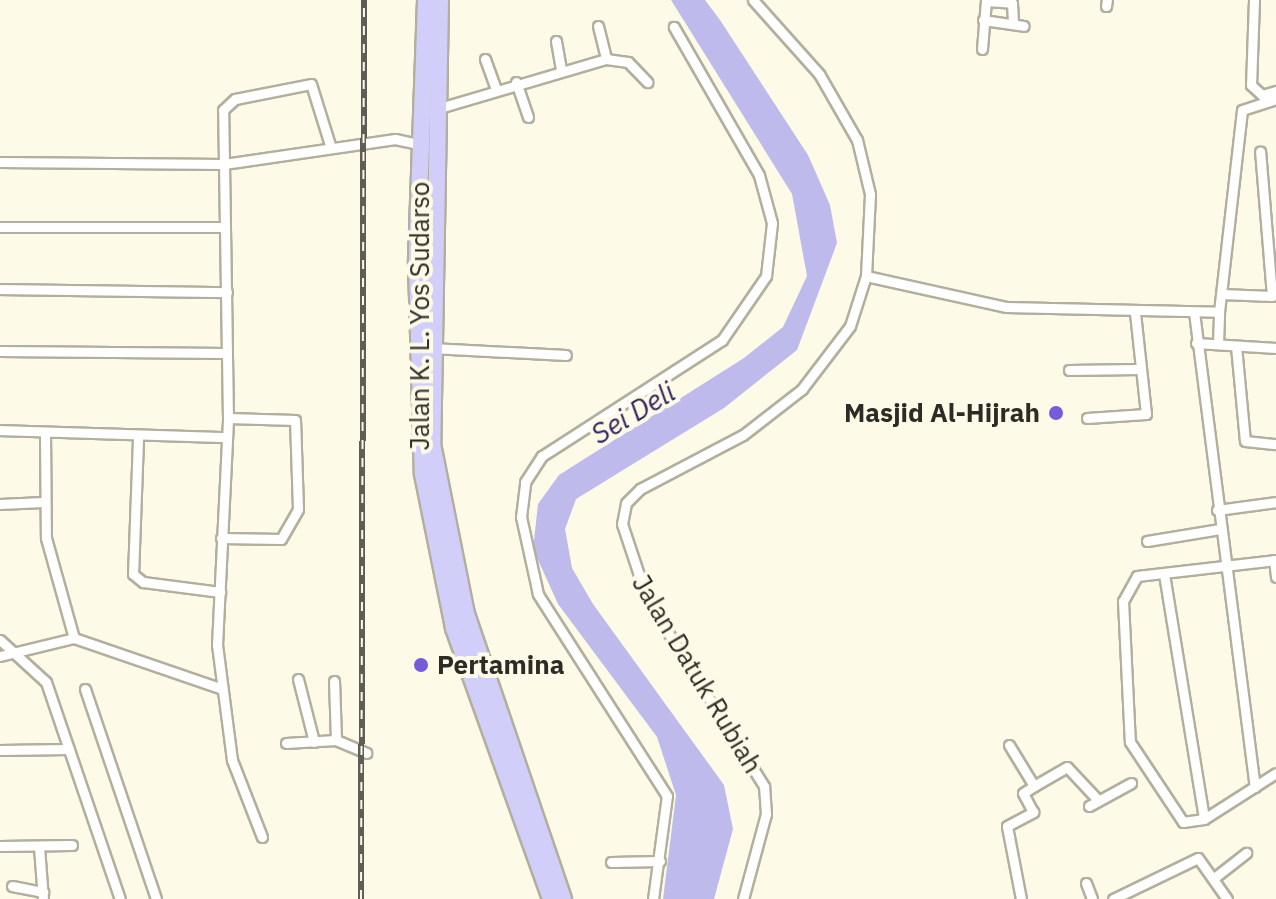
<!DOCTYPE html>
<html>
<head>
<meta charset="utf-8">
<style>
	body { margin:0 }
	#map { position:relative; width:1276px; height:899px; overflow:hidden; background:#fefae8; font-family:"IBM Plex Sans",sans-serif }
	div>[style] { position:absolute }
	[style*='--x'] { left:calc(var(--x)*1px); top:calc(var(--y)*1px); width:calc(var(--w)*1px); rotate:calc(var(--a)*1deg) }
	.water>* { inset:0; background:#bfbaec }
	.roads { filter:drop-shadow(2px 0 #b2af9e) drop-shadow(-2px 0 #b2af9e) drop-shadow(0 2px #b2af9e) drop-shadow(0 -2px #b2af9e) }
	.minor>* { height:9px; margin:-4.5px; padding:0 4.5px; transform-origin:4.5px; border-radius:4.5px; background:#fff }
	.trunk>* { height:16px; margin:-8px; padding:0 8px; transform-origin:8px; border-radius:8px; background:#d2cefa }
	.rail>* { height:6px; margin-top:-3px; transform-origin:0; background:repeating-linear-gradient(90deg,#fefae8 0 9px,#5f5d54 0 18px); box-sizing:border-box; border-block:2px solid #5f5d54 }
	.dots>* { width:22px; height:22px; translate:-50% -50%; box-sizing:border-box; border:4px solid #fefae8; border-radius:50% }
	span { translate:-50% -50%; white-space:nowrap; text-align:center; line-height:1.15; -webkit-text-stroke:8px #fefae8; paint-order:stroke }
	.street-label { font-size:26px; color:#2d2b25 }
	.poi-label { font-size:26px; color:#2d2b25; font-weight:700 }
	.right { translate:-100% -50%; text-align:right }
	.left { translate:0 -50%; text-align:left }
	.water-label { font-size:28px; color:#322660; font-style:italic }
</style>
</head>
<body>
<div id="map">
	<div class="water">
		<i style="clip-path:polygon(671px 0,705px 0,720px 20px,808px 155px,830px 205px,837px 243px,797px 350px,724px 408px,576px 499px,565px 529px,572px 568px,593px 604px,724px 785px,733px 829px,714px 899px,663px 899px,676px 795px,657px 737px,558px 604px,533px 549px,538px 504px,559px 475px,744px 358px,783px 327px,807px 276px,792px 194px)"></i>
	</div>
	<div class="roads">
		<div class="minor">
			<i style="--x:1254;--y:0;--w:85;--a:92"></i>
			<i style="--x:1251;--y:85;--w:15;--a:42"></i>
			<i style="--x:1262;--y:95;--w:15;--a:-16"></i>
			<i style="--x:986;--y:1;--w:26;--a:4"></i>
			<i style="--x:1012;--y:3;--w:21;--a:87"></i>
			<i style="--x:1106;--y:6;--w:6;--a:-81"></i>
			<i style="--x:983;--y:20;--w:41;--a:8.3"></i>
			<i style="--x:598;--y:26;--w:34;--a:76"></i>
			<i style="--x:556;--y:41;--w:28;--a:80"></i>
			<i style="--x:982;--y:49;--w:49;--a:-85.3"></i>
			<i style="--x:485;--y:59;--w:30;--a:70"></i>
			<i style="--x:516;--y:82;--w:37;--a:71"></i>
			<i style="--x:436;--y:109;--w:177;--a:-16.4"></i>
			<i style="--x:606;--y:59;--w:22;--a:8"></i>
			<i style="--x:628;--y:62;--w:28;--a:46"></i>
			<i style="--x:0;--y:162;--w:224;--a:0.5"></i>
			<i style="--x:224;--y:164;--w:173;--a:-8.3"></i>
			<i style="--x:395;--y:139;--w:29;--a:12"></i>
			<i style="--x:0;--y:227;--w:223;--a:0"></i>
			<i style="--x:866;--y:276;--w:143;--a:12.5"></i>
			<i style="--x:1006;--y:307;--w:213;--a:1.3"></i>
			<i style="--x:1219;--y:312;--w:203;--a:-83.5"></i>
			<i style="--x:1242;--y:110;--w:36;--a:-18"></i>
			<i style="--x:0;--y:289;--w:227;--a:0.8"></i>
			<i style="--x:1221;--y:294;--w:51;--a:2.2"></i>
			<i style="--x:1272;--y:296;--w:145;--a:-94.7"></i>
			<i style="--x:1194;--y:312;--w:479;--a:82.7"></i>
			<i style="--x:1196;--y:343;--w:80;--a:3.6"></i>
			<i style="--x:1218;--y:344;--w:32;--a:-88"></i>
			<i style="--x:1236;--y:346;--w:95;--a:84.6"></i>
			<i style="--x:1245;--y:441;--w:31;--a:6"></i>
			<i style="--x:431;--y:348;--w:135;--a:3"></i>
			<i style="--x:0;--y:351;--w:226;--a:0.5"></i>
			<i style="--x:1069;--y:370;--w:70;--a:-0.8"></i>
			<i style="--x:1087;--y:418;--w:59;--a:-3.9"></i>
			<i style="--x:1146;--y:414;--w:102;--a:-96.2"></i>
			<i style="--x:0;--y:430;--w:224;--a:1.8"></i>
			<i style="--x:45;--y:432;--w:106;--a:89.5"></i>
			<i style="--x:46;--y:538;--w:104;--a:74.4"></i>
			<i style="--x:74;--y:638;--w:154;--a:18.9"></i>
			<i style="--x:138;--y:439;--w:135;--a:92.1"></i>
			<i style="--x:133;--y:574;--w:13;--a:39"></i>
			<i style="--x:143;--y:582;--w:78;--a:7.4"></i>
			<i style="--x:0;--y:504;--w:43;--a:-2.7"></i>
			<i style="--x:1217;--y:510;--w:60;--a:-7.7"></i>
			<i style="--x:221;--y:538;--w:60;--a:1"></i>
			<i style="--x:281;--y:539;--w:34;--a:-60"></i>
			<i style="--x:298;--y:509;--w:89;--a:-91.9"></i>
			<i style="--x:295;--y:420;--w:67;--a:-178.3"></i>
			<i style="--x:1147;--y:541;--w:74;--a:-9.3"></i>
			<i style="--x:1274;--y:560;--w:17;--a:83"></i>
			<i style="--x:1276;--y:560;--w:140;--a:173.4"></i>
			<i style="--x:1137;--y:576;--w:29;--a:119"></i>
			<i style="--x:1123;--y:601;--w:141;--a:87.2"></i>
			<i style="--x:1130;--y:742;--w:96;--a:56.5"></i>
			<i style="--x:1183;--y:822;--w:21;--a:-8"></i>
			<i style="--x:1204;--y:819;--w:85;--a:-32.6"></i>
			<i style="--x:1164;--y:574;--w:248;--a:80.7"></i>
			<i style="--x:0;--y:640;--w:62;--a:42.4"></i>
			<i style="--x:46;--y:682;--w:229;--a:71.2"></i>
			<i style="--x:0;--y:656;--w:76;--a:-13.7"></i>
			<i style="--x:298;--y:679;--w:65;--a:75.7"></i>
			<i style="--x:85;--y:689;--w:222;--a:71.3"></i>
			<i style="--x:336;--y:740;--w:33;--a:23"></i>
			<i style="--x:286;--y:743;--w:50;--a:-3.4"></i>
			<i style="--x:336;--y:740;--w:59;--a:-91.9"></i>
			<i style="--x:1009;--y:745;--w:48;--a:58.6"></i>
			<i style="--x:1034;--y:786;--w:38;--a:-30"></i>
			<i style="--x:1067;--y:767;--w:45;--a:46.8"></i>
			<i style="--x:0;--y:750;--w:69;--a:-0.8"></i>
			<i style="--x:1089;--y:806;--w:48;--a:-28.7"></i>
			<i style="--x:262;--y:837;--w:83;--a:-111.3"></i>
			<i style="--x:232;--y:760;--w:116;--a:-97.4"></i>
			<i style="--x:217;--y:645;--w:227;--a:-87.2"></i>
			<i style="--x:228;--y:418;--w:308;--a:-90.9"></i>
			<i style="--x:223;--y:110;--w:16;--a:-43"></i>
			<i style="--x:235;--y:99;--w:77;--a:-11.2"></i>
			<i style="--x:311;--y:84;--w:64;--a:72.7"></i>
			<i style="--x:0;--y:846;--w:72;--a:-0.8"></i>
			<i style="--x:39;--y:847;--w:52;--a:85.6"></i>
			<i style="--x:611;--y:862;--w:49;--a:-1.2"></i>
			<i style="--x:1214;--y:878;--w:41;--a:-38"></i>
			<i style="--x:1086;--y:883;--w:17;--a:69"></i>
			<i style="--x:12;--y:886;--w:32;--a:11"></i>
			<i style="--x:653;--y:899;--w:104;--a:-82.3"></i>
			<i style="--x:667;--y:796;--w:240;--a:-122.6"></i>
			<i style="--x:538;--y:594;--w:79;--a:-102.4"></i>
			<i style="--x:521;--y:517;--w:35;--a:-83"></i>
			<i style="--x:525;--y:482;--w:31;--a:-57"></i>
			<i style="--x:542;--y:456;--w:214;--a:-32.8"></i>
			<i style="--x:722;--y:340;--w:78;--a:-55.5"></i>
			<i style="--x:766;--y:276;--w:53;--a:-83.5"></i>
			<i style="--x:772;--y:223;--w:50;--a:-105.2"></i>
			<i style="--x:759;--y:175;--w:171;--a:-119.9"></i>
			<i style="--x:743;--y:899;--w:88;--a:-74.9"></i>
			<i style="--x:766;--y:814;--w:28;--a:-94"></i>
			<i style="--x:764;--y:786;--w:221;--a:-122"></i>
			<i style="--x:647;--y:599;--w:79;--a:-108.4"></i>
			<i style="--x:622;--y:524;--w:21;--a:-79"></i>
			<i style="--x:626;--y:503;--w:20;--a:-45"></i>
			<i style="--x:640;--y:489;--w:116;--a:-27.7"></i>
			<i style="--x:743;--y:435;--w:75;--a:-37.9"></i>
			<i style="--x:802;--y:389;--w:79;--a:-52.7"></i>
			<i style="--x:850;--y:326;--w:52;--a:-72.3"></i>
			<i style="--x:866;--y:276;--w:82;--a:-87.2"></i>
			<i style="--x:870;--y:194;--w:56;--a:-103.5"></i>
			<i style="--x:857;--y:140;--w:76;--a:-119.9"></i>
			<i style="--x:819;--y:74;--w:99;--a:-131.7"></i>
			<i style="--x:1021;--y:899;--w:74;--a:-100.9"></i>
			<i style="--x:1007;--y:826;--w:30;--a:-28"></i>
			<i style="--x:1033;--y:812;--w:21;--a:-118"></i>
			<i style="--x:1023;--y:793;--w:13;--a:-32"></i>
			<i style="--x:1113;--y:899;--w:94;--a:-25.8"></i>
			<i style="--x:1198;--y:858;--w:50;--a:54.7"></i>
		</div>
		<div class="trunk">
			<i style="--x:426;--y:0;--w:264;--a:92"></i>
			<i style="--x:417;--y:264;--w:210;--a:88.4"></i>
			<i style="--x:423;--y:474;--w:157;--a:78.6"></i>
			<i style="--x:454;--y:628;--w:288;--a:70.3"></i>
			<i style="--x:440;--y:0;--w:444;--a:91"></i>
			<i style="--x:432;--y:444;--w:173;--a:78.7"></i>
			<i style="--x:466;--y:614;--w:301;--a:71.2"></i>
		</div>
	</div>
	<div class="rail">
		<i style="--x:361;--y:899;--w:899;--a:-89.81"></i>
	</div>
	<div class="dots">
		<i style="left:1056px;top:413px;background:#765cd7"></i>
		<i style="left:421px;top:665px;background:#765cd7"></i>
	</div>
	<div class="street-label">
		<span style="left:420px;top:316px;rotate:-90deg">Jalan K. L. Yos Sudarso</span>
		<span style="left:697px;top:674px;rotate:59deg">Jalan Datuk Rubiah</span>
	</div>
	<div class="poi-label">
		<span class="right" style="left:1040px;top:413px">Masjid Al-Hijrah</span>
		<span class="left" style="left:437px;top:665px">Pertamina</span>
	</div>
	<div class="water-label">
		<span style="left:633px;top:413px;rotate:-31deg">Sei Deli</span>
	</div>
</div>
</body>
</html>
